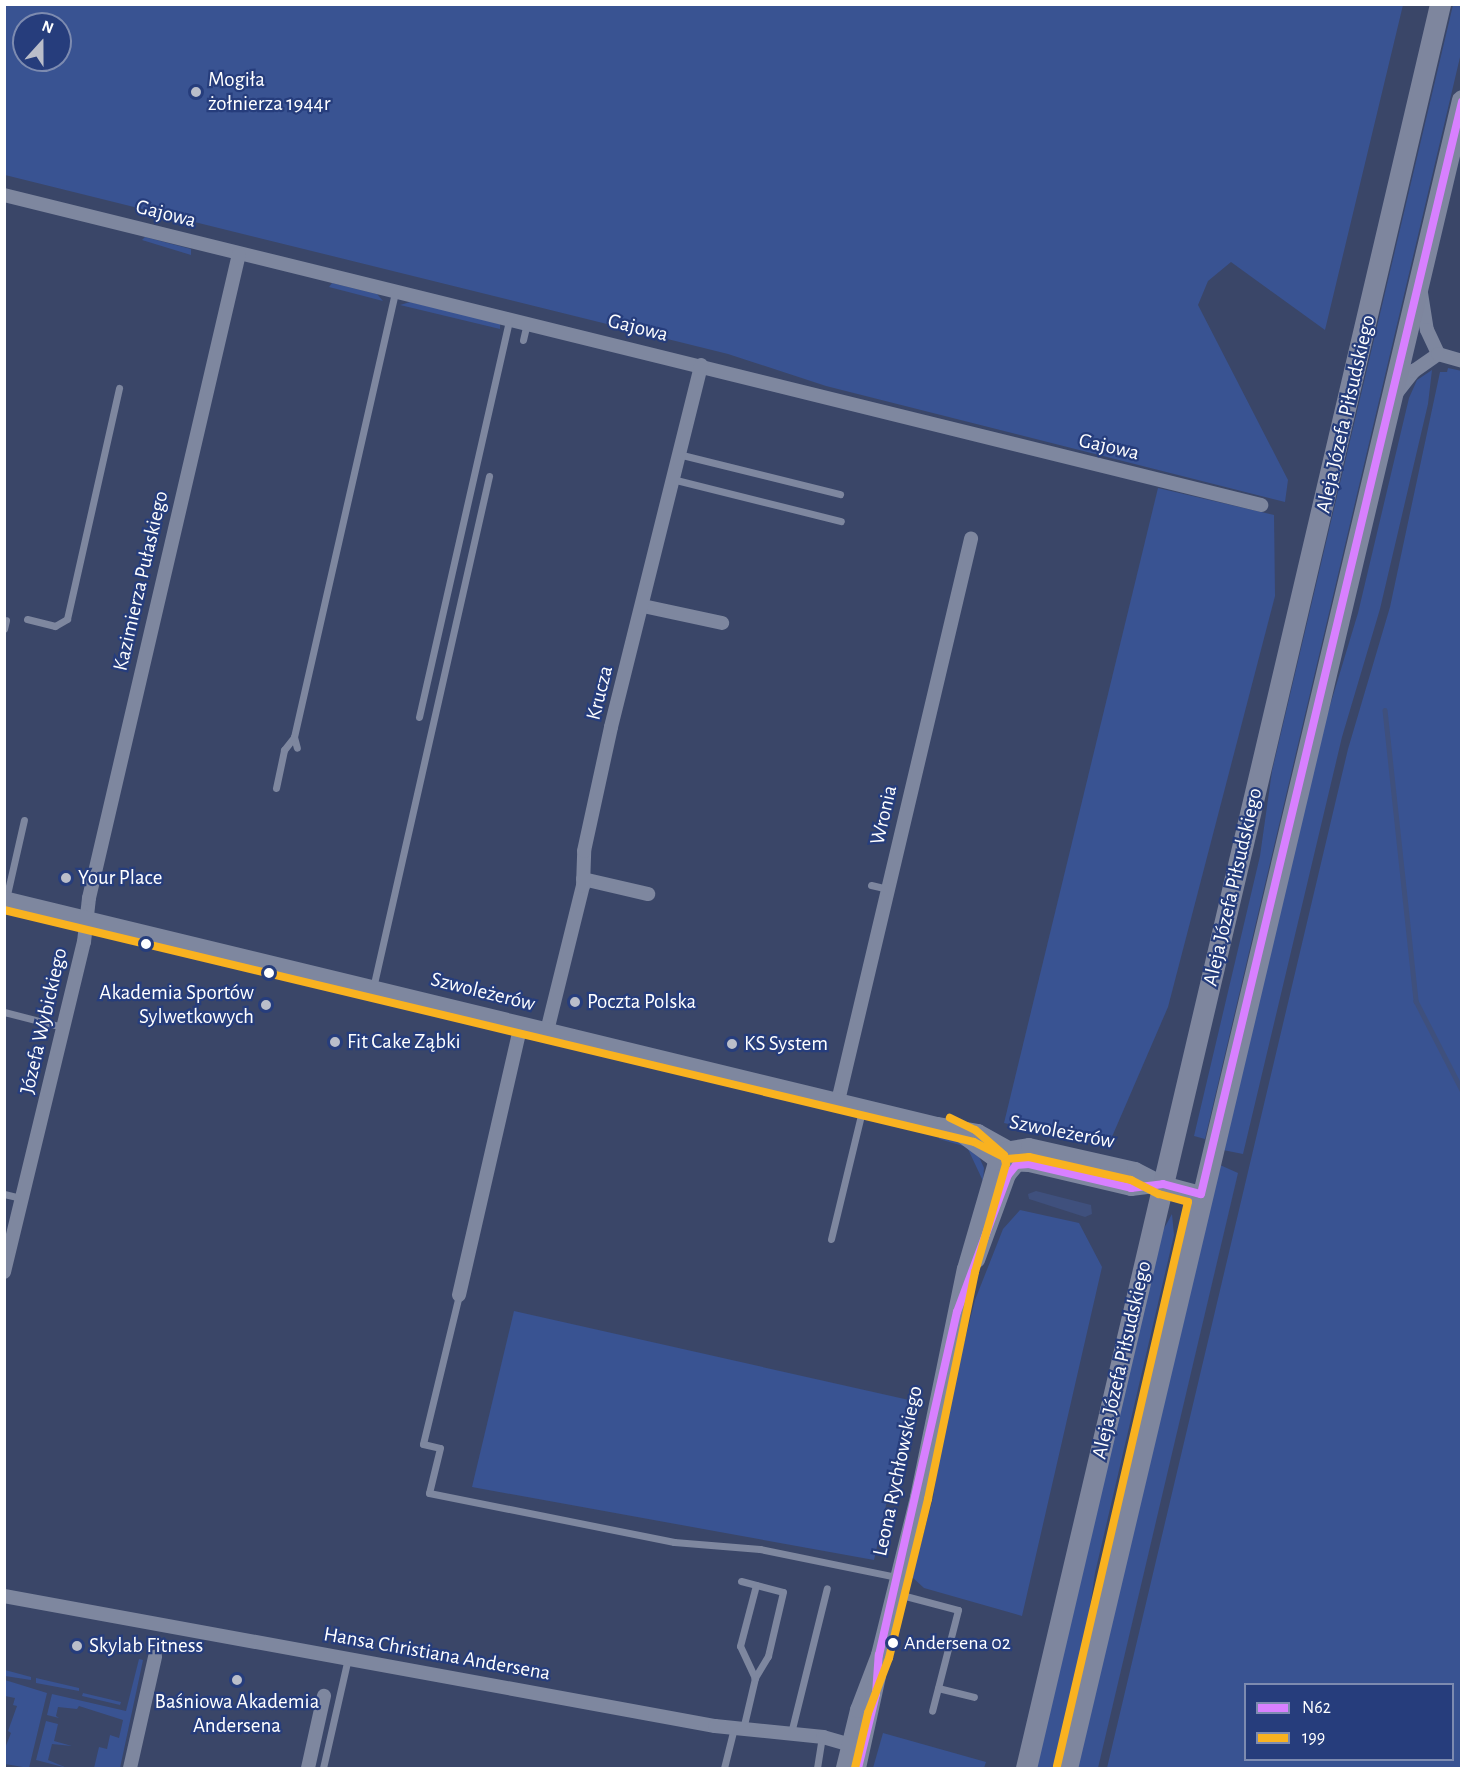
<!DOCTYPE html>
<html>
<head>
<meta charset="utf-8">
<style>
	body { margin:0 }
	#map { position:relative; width:1466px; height:1773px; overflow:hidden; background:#3a4668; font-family:"Alegreya Sans",sans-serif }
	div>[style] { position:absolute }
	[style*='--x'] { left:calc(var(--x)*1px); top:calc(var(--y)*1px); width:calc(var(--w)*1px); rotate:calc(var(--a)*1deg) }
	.green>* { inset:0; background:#395392 }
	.water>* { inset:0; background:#3f507d }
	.stream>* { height:4.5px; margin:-2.25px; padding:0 2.25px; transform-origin:2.25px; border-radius:2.25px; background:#3f507d }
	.service>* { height:7px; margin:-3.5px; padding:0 3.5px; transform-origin:3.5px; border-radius:3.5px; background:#7e879f }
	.minor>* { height:14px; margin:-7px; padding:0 7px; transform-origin:7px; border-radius:7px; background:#7e879f }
	.tertiary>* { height:16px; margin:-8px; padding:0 8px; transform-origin:8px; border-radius:8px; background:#7e879f }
	.primary>* { height:21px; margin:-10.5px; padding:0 10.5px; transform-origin:10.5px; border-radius:10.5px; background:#7e869e }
	.bus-1>* { height:8px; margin:-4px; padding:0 4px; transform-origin:4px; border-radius:4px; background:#d880ff }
	.bus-2>* { height:8px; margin:-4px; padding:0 4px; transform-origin:4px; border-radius:4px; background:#f9b220 }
	.dots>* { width:16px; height:16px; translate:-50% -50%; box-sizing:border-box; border:3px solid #263d7c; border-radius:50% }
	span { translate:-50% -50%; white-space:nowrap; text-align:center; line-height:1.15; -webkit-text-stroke:4.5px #263d7c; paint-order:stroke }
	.bus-label { font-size:20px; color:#fff }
	.left { translate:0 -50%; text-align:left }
	.poi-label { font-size:21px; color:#fff }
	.right { translate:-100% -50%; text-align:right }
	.street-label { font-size:21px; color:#fff }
	.frame { position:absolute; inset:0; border:6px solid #fff; pointer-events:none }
	.legend { position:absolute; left:1244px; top:1683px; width:210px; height:78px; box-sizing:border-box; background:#263d7c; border:2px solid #7d8bb0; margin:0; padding:8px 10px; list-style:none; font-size:18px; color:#fff }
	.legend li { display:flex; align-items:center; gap:12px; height:30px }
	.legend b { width:30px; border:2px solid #7d8bb0 }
	.north { position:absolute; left:12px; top:12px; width:60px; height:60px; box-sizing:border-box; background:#263d7c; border:2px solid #7d8bb0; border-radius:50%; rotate:21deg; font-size:16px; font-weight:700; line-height:24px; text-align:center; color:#fff }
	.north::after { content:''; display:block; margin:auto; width:21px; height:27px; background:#babeca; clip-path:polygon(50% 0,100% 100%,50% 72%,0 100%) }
</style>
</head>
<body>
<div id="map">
	<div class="green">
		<i style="clip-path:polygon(evenodd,4px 5px,5px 4px,1403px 5px,1325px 330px,1231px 262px,1208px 281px,1198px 305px,1288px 480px,1285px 502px,826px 386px,728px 354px,5px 175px,4px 5px,24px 24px,60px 24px,60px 60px,24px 60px,24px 24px)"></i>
		<i style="clip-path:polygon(1453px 5px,1461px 5px,1461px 53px,1205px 1139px,1194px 1136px,1260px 856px,1272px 771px)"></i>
		<i style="clip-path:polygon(145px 237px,191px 249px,191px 255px,142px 240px)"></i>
		<i style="clip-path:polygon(332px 283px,377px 294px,383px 301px,329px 287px)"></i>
		<i style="clip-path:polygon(410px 302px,500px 323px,500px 329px,400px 305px)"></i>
		<i style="clip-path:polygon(evenodd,1448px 368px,1462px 371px,1461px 1768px,1107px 1768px,1348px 749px,1390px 607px,1440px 372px,1447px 372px,1448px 368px,1246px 1684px,1452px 1684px,1452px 1760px,1246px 1760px,1246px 1684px)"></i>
		<i style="clip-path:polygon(1432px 370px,1428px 404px,1380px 609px,1342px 737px,1243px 1154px,1223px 1150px,1322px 732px,1358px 613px,1409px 398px,1417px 380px)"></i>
		<i style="clip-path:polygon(1158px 488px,1274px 515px,1275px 596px,1168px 1007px,1108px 1146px,1004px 1123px)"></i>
		<i style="clip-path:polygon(940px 1135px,957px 1139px,977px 1152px,984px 1168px,983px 1181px,967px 1147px,939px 1139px)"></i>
		<i style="clip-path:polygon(1220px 1165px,1238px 1173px,1098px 1768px,1077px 1768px)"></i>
		<i style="clip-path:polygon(1020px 1210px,1079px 1223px,1102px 1267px,1022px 1616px,924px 1588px,912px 1577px,933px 1498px,946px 1414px,975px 1300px,1003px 1229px)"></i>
		<i style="clip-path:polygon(1172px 1214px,1174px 1235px,1095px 1573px,1081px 1669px,1057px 1768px,1036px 1768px,1162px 1232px)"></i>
		<i style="clip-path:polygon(514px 1311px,909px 1400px,874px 1560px,472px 1487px)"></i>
		<i style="clip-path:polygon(139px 1659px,143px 1660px,120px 1768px,94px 1768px,99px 1747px,107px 1749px,110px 1735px,119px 1738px,123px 1720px,79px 1706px,77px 1709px,58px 1707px,56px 1716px,59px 1718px,47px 1715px,52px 1694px,126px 1711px)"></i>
		<i style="clip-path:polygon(5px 1670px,31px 1677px,31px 1680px,5px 1676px)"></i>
		<i style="clip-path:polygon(36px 1678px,79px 1688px,79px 1691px,36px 1683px)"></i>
		<i style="clip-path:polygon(5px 1680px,47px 1693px,29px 1768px,5px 1764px,5px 1748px,11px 1733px,8px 1731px,17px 1706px,13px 1705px,15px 1698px,5px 1696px)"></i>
		<i style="clip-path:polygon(83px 1693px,121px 1702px,120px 1705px,82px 1696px)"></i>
		<i style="clip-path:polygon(46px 1721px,58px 1724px,54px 1741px,72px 1746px,52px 1744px,48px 1760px,67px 1768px,36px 1760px)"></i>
		<i style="clip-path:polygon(883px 1733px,986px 1762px,984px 1768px,873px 1768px)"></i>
	</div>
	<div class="water">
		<i style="clip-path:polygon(1036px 1191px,1091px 1205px,1092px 1214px,1085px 1217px,1029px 1199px,1028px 1194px)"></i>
	</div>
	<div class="stream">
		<i style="--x:1385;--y:710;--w:293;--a:83.9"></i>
		<i style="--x:1416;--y:1001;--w:100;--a:62.7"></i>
	</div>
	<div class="service">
		<i style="--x:523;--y:340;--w:17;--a:-77"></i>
		<i style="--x:678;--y:454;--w:167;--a:13.9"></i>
		<i style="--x:672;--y:479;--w:174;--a:14"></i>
		<i style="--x:27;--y:619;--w:29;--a:14"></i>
		<i style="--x:55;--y:626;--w:14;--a:-30"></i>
		<i style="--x:67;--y:619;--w:237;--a:-77.3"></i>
		<i style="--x:4;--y:629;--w:9;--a:-77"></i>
		<i style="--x:419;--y:717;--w:407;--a:-77.2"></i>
		<i style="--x:294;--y:737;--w:11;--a:75"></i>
		<i style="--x:276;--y:788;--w:39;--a:-78"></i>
		<i style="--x:284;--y:750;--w:16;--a:-52"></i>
		<i style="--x:294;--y:737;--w:457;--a:-77.2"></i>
		<i style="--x:871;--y:885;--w:18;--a:13"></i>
		<i style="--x:6;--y:899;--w:81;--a:-77.2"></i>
		<i style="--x:373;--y:988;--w:525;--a:-77.23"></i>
		<i style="--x:4;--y:1012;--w:61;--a:14.3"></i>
		<i style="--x:4;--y:1194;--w:18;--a:13"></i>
		<i style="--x:831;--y:1239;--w:136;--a:-76.4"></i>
		<i style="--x:459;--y:1295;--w:153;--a:103.6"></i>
		<i style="--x:423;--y:1444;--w:17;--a:13"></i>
		<i style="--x:440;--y:1448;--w:46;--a:103.7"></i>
		<i style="--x:429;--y:1493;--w:250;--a:11.3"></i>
		<i style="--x:674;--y:1542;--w:86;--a:4.7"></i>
		<i style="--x:760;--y:1549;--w:140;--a:11.6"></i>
		<i style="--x:741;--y:1581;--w:43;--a:14.7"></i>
		<i style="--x:783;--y:1592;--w:66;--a:103.2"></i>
		<i style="--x:768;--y:1656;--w:26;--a:121"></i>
		<i style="--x:755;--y:1678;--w:52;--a:103.2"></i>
		<i style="--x:894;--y:1593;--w:66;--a:14.9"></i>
		<i style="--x:958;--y:1610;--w:104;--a:104.4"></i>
		<i style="--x:755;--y:1678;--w:35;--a:-115"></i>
		<i style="--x:740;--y:1646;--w:63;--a:-75.3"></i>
		<i style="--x:938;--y:1688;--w:37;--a:14"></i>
		<i style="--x:791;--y:1733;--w:149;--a:-76.1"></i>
		<i style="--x:323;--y:1768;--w:113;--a:-77.2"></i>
		<i style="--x:724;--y:1768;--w:41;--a:-76"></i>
		<i style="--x:817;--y:1768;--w:31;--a:-81"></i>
	</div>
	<div class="minor">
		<i style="--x:4;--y:195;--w:1295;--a:13.85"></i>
		<i style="--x:1421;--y:293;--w:37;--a:81"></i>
		<i style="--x:1427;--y:330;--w:26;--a:65"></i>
		<i style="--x:1395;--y:395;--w:31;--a:-52"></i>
		<i style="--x:1414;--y:371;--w:29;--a:-35"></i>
		<i style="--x:1438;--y:354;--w:25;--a:16"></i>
		<i style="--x:643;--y:606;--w:81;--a:12.1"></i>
		<i style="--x:583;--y:879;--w:67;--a:13"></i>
		<i style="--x:547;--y:1031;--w:149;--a:-76.1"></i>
		<i style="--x:583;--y:886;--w:35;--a:-88"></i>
		<i style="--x:584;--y:851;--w:127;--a:-77.7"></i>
		<i style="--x:611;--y:727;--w:373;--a:-76"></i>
		<i style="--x:838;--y:1101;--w:578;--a:-76.69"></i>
		<i style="--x:4;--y:1272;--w:340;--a:-76.4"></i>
		<i style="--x:84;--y:942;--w:44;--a:-83.5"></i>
		<i style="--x:89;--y:898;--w:661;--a:-76.89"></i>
		<i style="--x:459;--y:1295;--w:277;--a:-77.1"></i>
		<i style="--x:4;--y:1596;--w:723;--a:10.36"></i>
		<i style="--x:715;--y:1726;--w:109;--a:5.8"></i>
		<i style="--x:823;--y:1737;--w:37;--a:16"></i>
		<i style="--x:130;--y:1768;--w:114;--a:-77.3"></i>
		<i style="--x:308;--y:1768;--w:74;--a:-77.5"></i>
	</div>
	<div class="tertiary">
		<i style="--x:4;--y:899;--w:960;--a:13.62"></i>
		<i style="--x:937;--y:1125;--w:42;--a:9.7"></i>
		<i style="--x:978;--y:1132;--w:35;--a:29"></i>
		<i style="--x:958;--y:1132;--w:52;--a:36.4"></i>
		<i style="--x:1000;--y:1163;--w:29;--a:2"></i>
		<i style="--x:1029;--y:1164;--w:105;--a:13.2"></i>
		<i style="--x:1131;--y:1188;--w:32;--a:-7"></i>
		<i style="--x:977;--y:1260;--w:90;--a:-70"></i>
		<i style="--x:1008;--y:1175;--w:13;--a:-51"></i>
		<i style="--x:844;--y:1768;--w:60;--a:-76.4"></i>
		<i style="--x:858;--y:1710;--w:59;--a:-69.1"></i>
		<i style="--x:879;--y:1655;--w:163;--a:-76.1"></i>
		<i style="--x:918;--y:1497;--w:233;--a:-78.4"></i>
		<i style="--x:965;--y:1269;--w:111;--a:-73.8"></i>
		<i style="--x:996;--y:1162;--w:16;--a:-50"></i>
		<i style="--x:1006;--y:1150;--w:23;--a:-10"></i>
		<i style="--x:1029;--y:1146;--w:109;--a:12.8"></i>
		<i style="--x:1135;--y:1170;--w:31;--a:27"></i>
		<i style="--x:1163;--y:1184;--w:39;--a:15"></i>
		<i style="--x:858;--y:1768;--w:94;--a:-77.7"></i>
	</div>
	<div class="primary">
		<i style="--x:1026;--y:1768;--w:1812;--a:-76.79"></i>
		<i style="--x:1067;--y:1768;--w:1714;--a:-76.68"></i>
	</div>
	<div class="bus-1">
		<i style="--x:1016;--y:1165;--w:13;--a:-4"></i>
		<i style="--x:1029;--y:1164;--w:105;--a:13.2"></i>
		<i style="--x:1131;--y:1188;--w:32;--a:-7"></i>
		<i style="--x:1163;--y:1184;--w:39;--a:15"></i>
		<i style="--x:1201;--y:1194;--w:1123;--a:-76.56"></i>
		<i style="--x:858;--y:1768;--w:76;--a:-76.3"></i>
		<i style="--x:876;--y:1694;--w:39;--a:-86"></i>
		<i style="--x:879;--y:1655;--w:352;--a:-77.2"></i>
		<i style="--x:957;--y:1312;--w:146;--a:-69.6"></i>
		<i style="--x:1008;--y:1175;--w:13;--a:-51"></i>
	</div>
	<div class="bus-2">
		<i style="--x:4;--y:910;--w:997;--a:13.45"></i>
		<i style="--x:974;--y:1142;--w:37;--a:27"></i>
		<i style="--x:1007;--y:1159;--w:22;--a:-5"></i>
		<i style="--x:1029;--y:1157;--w:105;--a:12.7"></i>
		<i style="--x:1131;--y:1180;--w:31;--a:27"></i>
		<i style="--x:1159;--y:1194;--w:30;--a:15"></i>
		<i style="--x:1188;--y:1202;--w:579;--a:103.08"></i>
		<i style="--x:855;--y:1768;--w:57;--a:-76.7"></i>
		<i style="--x:868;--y:1713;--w:59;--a:-69.1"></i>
		<i style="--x:889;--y:1658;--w:164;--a:-76.2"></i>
		<i style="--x:928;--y:1499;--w:232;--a:-78.3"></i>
		<i style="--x:975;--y:1272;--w:112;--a:-74"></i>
		<i style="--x:1006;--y:1164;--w:9;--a:-103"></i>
		<i style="--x:1004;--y:1155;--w:38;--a:-139"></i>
		<i style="--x:975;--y:1130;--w:28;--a:-154"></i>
	</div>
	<div class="dots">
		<i style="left:196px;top:92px;background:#babeca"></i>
		<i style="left:66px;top:878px;background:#babeca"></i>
		<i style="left:146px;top:944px;background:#fff"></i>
		<i style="left:269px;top:973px;background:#fff"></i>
		<i style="left:575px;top:1002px;background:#babeca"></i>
		<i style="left:266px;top:1005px;background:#babeca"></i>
		<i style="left:335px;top:1042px;background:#babeca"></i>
		<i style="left:732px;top:1044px;background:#babeca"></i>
		<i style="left:893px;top:1643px;background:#fff"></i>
		<i style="left:77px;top:1646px;background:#babeca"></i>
		<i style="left:237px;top:1680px;background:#babeca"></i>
	</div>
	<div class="bus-label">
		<span class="left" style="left:904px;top:1643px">Andersena 02</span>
	</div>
	<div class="poi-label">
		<span class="left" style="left:208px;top:92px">Mogiła<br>żołnierza 1944r</span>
		<span class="left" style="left:78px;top:878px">Your Place</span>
		<span class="right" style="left:254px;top:1005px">Akademia Sportów<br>Sylwetkowych</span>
		<span class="left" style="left:587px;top:1002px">Poczta Polska</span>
		<span class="left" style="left:347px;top:1042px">Fit Cake Ząbki</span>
		<span class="left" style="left:744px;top:1044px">KS System</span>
		<span class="left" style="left:89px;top:1646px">Skylab Fitness</span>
		<span style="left:237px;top:1714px">Baśniowa Akademia<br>Andersena</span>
	</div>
	<div class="street-label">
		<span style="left:166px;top:214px;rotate:14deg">Gajowa</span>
		<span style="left:638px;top:328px;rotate:14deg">Gajowa</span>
		<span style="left:1346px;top:414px;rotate:-77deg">Aleja Józefa Piłsudskiego</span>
		<span style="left:1109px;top:447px;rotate:13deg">Gajowa</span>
		<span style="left:141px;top:581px;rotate:-77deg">Kazimierza Pułaskiego</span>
		<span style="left:600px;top:693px;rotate:-76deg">Krucza</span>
		<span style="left:884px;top:815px;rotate:-77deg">Wronia</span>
		<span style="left:1233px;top:887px;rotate:-77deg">Aleja Józefa Piłsudskiego</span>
		<span style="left:483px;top:992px;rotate:14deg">Szwoleżerów</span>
		<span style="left:44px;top:1021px;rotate:-77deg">Józefa Wybickiego</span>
		<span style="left:1062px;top:1132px;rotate:11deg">Szwoleżerów</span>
		<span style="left:1122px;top:1360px;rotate:-77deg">Aleja Józefa Piłsudskiego</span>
		<span style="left:898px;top:1471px;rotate:-78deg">Leona Rychłowskiego</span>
		<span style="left:437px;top:1654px;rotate:10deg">Hansa Christiana Andersena</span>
	</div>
	<div class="frame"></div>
	<ul class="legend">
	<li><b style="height:8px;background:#d880ff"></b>N62</li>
	<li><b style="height:8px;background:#f9b220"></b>199</li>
	</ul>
	<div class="north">N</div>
</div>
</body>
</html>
